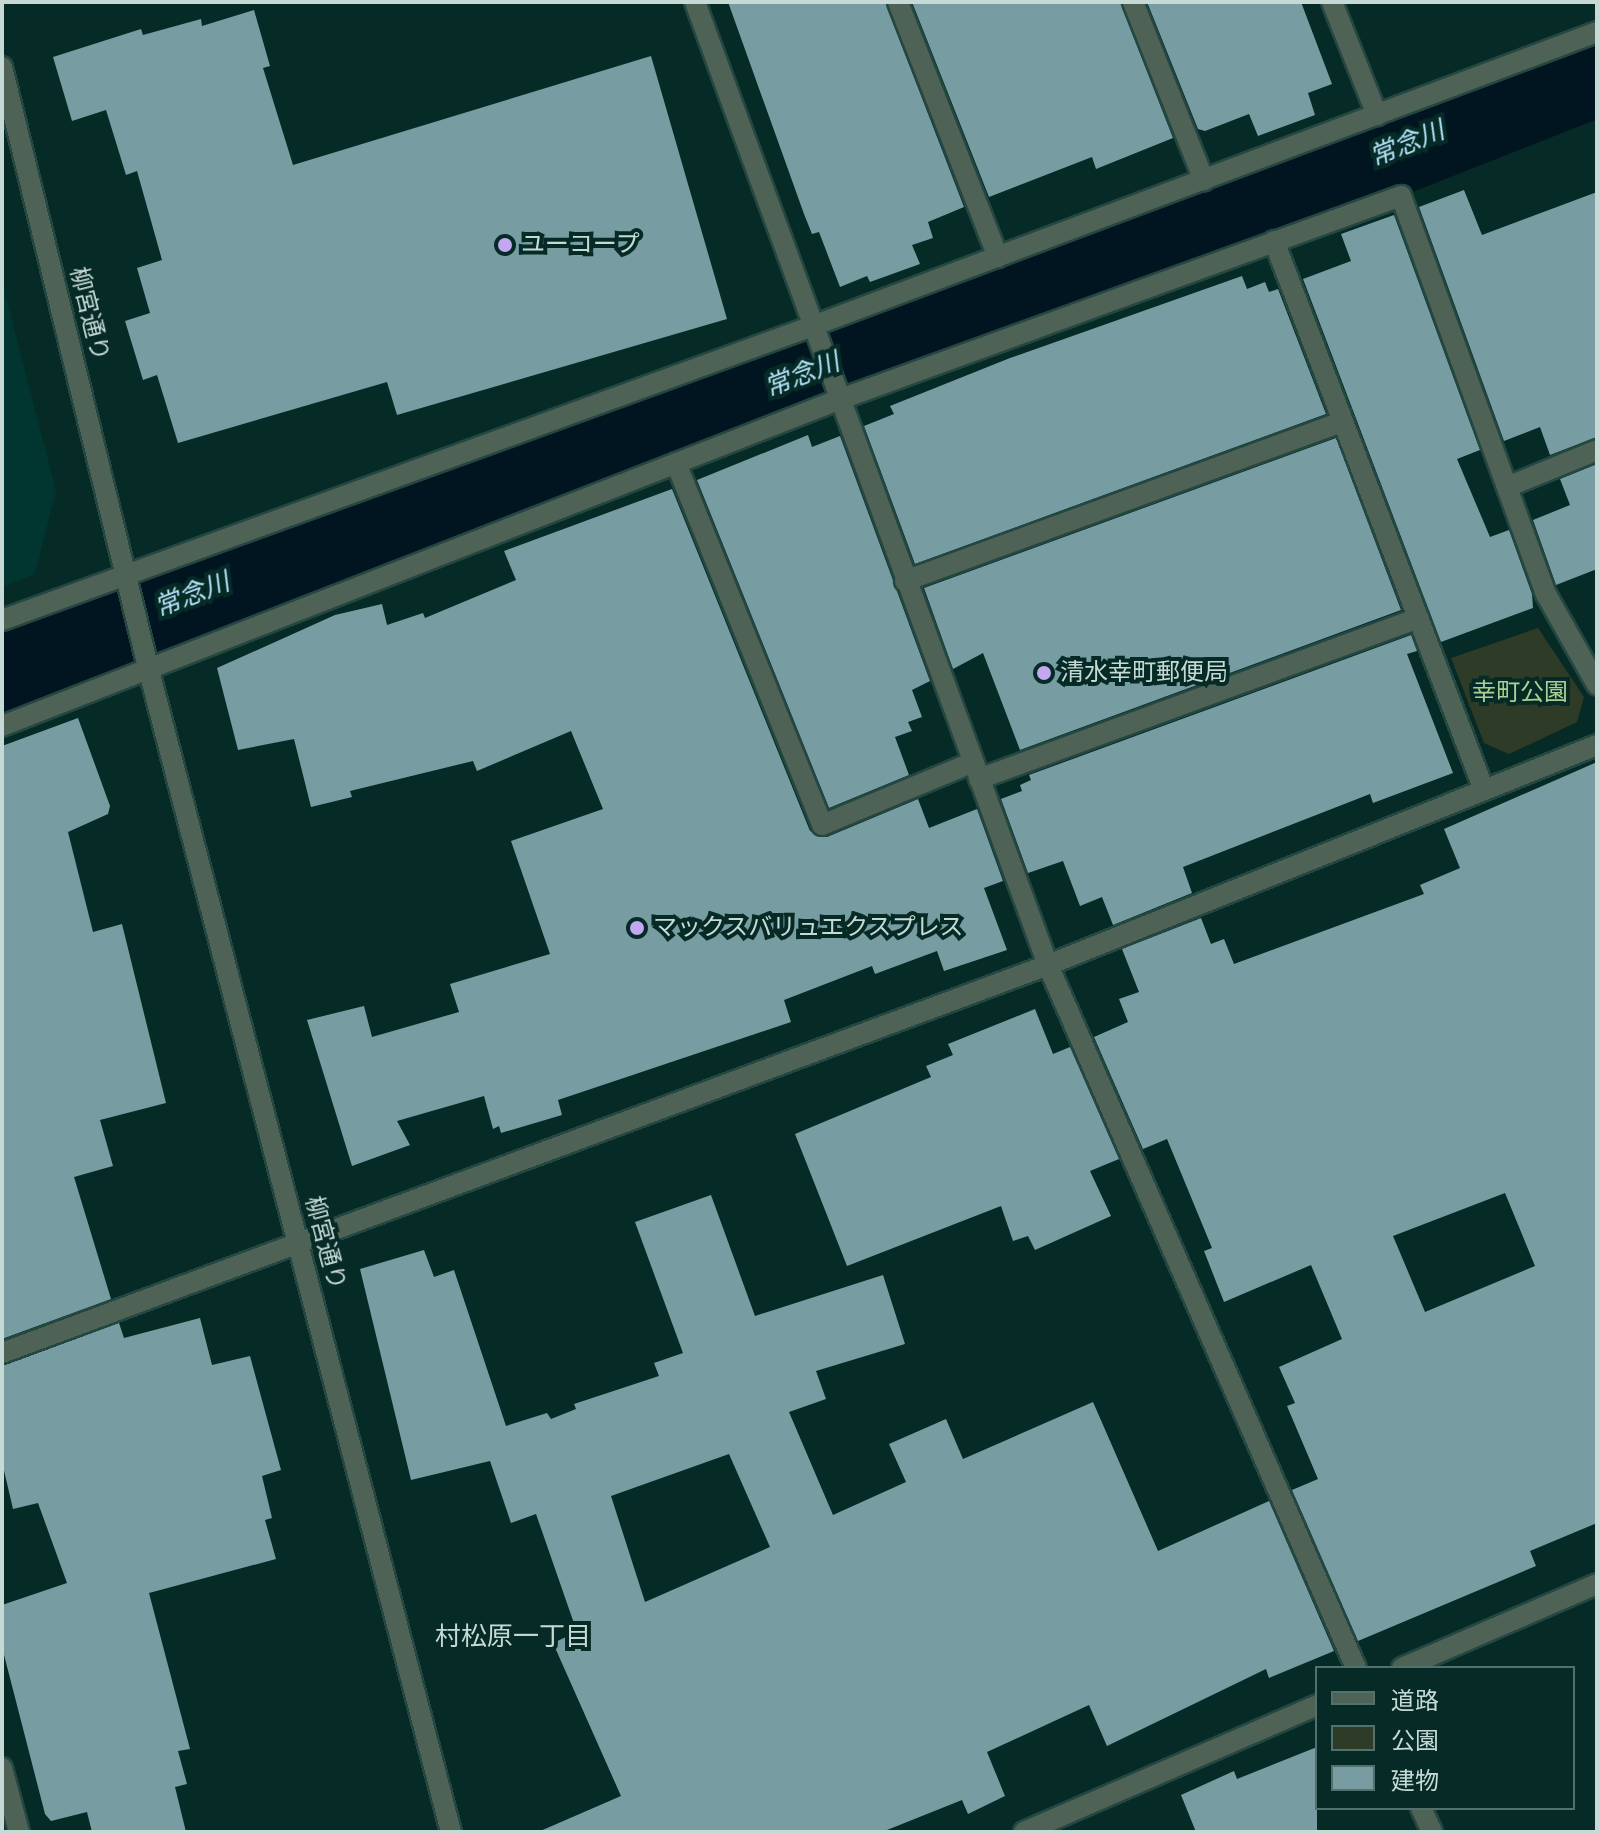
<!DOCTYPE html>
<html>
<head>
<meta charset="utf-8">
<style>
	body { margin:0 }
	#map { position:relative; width:1599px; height:1834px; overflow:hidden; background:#062b26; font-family:Roboto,"Noto Sans JP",sans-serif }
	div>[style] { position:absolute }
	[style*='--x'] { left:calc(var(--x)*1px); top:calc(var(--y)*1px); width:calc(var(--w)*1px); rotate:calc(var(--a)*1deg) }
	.built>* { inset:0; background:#01352f }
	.green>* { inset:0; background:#2e3b26 }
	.river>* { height:94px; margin:-47px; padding:0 47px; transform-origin:47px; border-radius:47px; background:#001520 }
	.building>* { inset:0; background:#779da2 }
	.roads { filter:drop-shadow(2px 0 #254742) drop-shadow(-2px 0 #254742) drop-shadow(0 2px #254742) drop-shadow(0 -2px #254742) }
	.minor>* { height:20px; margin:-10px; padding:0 10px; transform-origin:10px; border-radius:10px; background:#4f6256 }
	.tertiary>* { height:20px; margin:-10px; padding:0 10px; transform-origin:10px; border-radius:10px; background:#4f6256 }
	.dots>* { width:22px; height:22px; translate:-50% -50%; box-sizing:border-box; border:4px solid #062b26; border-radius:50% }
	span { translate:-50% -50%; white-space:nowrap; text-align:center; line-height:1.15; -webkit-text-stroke:8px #062b26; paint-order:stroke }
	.poi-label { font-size:24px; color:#c6d9d5 }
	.left { translate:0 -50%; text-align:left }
	.street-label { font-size:24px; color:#c6d9d5 }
	.park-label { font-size:24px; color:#aad193 }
	.water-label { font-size:26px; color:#b3e1f7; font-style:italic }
	.neighbourhood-label { font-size:26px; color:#c6d9d5 }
	.frame { position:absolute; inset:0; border:4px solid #c6d9d5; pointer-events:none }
	.legend { position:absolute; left:1315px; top:1666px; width:260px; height:144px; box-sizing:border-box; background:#062b26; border:2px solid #53716c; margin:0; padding:10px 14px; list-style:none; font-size:24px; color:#c6d9d5 }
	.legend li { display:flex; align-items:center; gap:16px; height:40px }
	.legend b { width:40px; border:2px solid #53716c }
</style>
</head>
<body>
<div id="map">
	<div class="built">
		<i style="clip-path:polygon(2px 281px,56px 491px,35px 574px,2px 587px)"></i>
	</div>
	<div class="green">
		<i style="clip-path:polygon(1538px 628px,1584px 697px,1577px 722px,1509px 754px,1484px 743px,1451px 658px)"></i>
	</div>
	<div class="river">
		<i style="--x:2;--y:669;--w:400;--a:-21.2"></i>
		<i style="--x:375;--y:524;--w:160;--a:-17.1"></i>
		<i style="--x:528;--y:477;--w:715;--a:-20.54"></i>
		<i style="--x:1198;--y:226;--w:429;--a:-21.5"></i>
	</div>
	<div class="building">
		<i style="clip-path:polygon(728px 2px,885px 2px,964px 207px,928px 222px,933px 238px,912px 245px,920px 264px,870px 282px,867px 276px,840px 287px,819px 232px,812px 234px,804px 214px)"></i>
		<i style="clip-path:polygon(912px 2px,1120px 2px,1173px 138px,1096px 169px,1092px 157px,989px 197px)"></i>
		<i style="clip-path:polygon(1147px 2px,1301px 2px,1332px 84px,1308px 93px,1315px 115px,1258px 136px,1249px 114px,1205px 131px,1198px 129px)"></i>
		<i style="clip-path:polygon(254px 10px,270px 66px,263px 68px,293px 165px,651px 56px,727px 319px,397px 415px,387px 382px,178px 443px,157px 375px,143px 380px,125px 321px,150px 313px,137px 268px,162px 260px,137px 171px,126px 175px,106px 110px,72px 121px,53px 57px,141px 29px,143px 35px,201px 19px,202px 26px)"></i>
		<i style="clip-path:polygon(1464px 190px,1482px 235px,1597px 192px,1597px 437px,1550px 455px,1540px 427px,1504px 441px,1419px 207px)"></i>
		<i style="clip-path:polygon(1394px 215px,1480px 450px,1457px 459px,1490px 537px,1509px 530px,1532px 594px,1533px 608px,1441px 642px,1303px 279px,1351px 261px,1341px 234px)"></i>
		<i style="clip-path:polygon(1242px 276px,1247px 289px,1265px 282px,1269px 292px,1278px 289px,1326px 414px,915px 564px,864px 426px,894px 414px,890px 406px,1010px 358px)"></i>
		<i style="clip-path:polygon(808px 435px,812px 447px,840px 436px,930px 681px,912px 690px,922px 717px,908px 722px,912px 731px,895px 737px,909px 775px,829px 808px,697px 480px)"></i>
		<i style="clip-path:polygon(1336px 438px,1401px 610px,1020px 750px,983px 653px,953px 669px,924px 588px)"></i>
		<i style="clip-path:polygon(1597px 464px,1597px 569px,1556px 585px,1533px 520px,1570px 505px,1560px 479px)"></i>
		<i style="clip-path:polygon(672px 489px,810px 831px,827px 837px,918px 799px,929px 828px,977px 809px,1003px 881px,984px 888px,1007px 950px,944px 971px,937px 951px,875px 974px,872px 966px,784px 1000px,791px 1022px,558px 1100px,562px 1115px,501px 1133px,499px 1126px,493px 1129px,484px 1096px,397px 1121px,410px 1145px,352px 1166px,307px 1020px,364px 1006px,372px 1037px,459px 1012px,450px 984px,550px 954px,511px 841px,603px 809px,571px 731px,477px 771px,473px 761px,350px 791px,352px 797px,311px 807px,294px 739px,238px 750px,217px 668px,335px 615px,382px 604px,387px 625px,423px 613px,425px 618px,516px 580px,504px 551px)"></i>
		<i style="clip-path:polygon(1411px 635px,1417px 651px,1407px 654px,1453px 773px,1373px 803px,1370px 794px,1183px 867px,1192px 893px,1113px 925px,1102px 897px,1080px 906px,1063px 861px,1028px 873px,1001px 799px,1022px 791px,1020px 785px,1031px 780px,1029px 775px)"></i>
		<i style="clip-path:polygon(78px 718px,110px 806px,108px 814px,68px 832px,93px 932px,122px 924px,166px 1103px,100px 1120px,113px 1166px,74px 1177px,111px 1299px,2px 1339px,2px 746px)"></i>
		<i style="clip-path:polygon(evenodd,1597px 762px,1597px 1523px,1530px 1551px,1536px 1566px,1358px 1641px,1292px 1490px,1318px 1479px,1287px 1406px,1295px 1403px,1279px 1367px,1342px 1339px,1311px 1265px,1224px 1302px,1204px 1251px,1212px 1248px,1167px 1139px,1143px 1149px,1094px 1037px,1128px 1022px,1119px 999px,1139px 992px,1122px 949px,1201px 918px,1211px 944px,1224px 939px,1234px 964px,1424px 894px,1420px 885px,1460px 868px,1444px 829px,1597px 762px,1505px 1193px,1535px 1266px,1425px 1312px,1393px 1236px,1505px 1193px)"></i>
		<i style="clip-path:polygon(1035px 1009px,1053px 1054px,1070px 1047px,1119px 1159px,1090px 1171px,1111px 1216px,1035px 1250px,1028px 1236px,1013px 1241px,1001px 1206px,847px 1266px,795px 1134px,931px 1077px,926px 1066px,953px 1055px,948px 1044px)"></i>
		<i style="clip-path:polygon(evenodd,711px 1195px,755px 1316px,883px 1275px,905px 1344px,816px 1371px,826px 1399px,789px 1412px,833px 1515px,906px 1482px,889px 1444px,946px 1419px,963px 1459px,1093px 1402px,1158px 1551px,1269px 1501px,1334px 1651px,1269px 1678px,1266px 1669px,1107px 1746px,1089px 1705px,987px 1752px,1005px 1796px,968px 1814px,962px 1800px,882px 1832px,538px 1832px,621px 1796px,553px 1643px,577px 1632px,536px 1514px,511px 1523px,490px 1461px,411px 1480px,360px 1269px,424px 1250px,434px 1277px,454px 1270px,506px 1426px,547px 1413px,551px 1419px,576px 1409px,574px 1404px,659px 1376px,654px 1363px,683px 1353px,635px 1222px,711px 1195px,729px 1454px,770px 1547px,645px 1602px,611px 1496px,729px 1454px)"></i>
		<i style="clip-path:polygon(200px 1318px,212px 1365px,250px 1356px,281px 1470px,262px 1476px,272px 1518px,265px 1520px,276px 1559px,149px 1593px,190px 1749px,178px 1751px,187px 1784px,175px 1787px,186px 1832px,92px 1832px,87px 1812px,51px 1821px,45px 1814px,2px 1647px,2px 1605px,67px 1583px,38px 1503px,13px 1509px,2px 1462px,2px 1366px,119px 1323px,124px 1338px)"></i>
		<i style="clip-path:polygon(1317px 1747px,1317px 1832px,1196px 1832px,1181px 1795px,1234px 1771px,1237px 1779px)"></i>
	</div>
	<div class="roads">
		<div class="minor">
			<i style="--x:695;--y:2;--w:1026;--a:69.87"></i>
			<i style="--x:1048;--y:965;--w:768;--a:66.34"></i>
			<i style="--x:898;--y:2;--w:274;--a:68.6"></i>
			<i style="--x:1133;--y:2;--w:192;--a:68.3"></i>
			<i style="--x:1332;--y:2;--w:122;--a:68.3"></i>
			<i style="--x:1274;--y:241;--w:588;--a:69.07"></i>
			<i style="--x:676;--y:463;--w:390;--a:68"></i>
			<i style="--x:822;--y:825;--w:164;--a:-22.6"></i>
			<i style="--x:1507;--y:487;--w:97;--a:-22.3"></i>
			<i style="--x:905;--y:581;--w:466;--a:-20"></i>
			<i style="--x:2;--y:620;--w:859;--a:-19.93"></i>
			<i style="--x:810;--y:327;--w:840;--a:-20.55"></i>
			<i style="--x:2;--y:726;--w:897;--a:-21.3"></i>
			<i style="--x:838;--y:400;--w:599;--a:-19.92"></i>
			<i style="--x:1401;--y:196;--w:424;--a:70"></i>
			<i style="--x:1546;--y:594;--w:104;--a:60.7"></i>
			<i style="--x:979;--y:779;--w:468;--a:-20.1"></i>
			<i style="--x:2;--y:1353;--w:1116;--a:-20.35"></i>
			<i style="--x:1048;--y:965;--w:591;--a:-21.84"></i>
			<i style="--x:1402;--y:1668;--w:212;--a:-23.3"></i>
			<i style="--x:2;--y:1768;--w:66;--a:75.1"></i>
			<i style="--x:1421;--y:1808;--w:26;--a:65"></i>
			<i style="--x:1024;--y:1832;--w:319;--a:-23.4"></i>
		</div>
		<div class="tertiary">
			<i style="--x:2;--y:67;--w:618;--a:76.32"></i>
			<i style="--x:148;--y:667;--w:1204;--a:75.42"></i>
		</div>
	</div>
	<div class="dots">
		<i style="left:505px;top:245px;background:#c4a7f1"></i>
		<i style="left:1044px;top:673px;background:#c4a7f1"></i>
		<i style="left:637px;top:928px;background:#c4a7f1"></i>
	</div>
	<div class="poi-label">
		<span class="left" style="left:521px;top:245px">ユーコープ</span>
		<span class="left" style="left:1060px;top:673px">清水幸町郵便局</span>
		<span class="left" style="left:653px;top:928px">マックスバリュエクスプレス</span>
	</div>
	<div class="street-label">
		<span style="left:89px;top:314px;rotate:76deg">柳宮通り</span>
		<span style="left:325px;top:1243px;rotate:75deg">柳宮通り</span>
	</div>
	<div class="park-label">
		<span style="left:1520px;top:693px">幸町公園</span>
	</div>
	<div class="water-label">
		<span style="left:1407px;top:144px;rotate:-22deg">常念川</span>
		<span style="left:802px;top:375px;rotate:-21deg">常念川</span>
		<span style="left:192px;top:595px;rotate:-21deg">常念川</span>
	</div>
	<div class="neighbourhood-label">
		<span style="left:513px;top:1637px">村松原一丁目</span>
	</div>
	<div class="frame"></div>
	<ul class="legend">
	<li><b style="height:10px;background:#4f6256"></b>道路</li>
	<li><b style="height:22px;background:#2e3b26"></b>公園</li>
	<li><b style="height:22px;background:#779da2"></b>建物</li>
	</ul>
</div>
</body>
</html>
